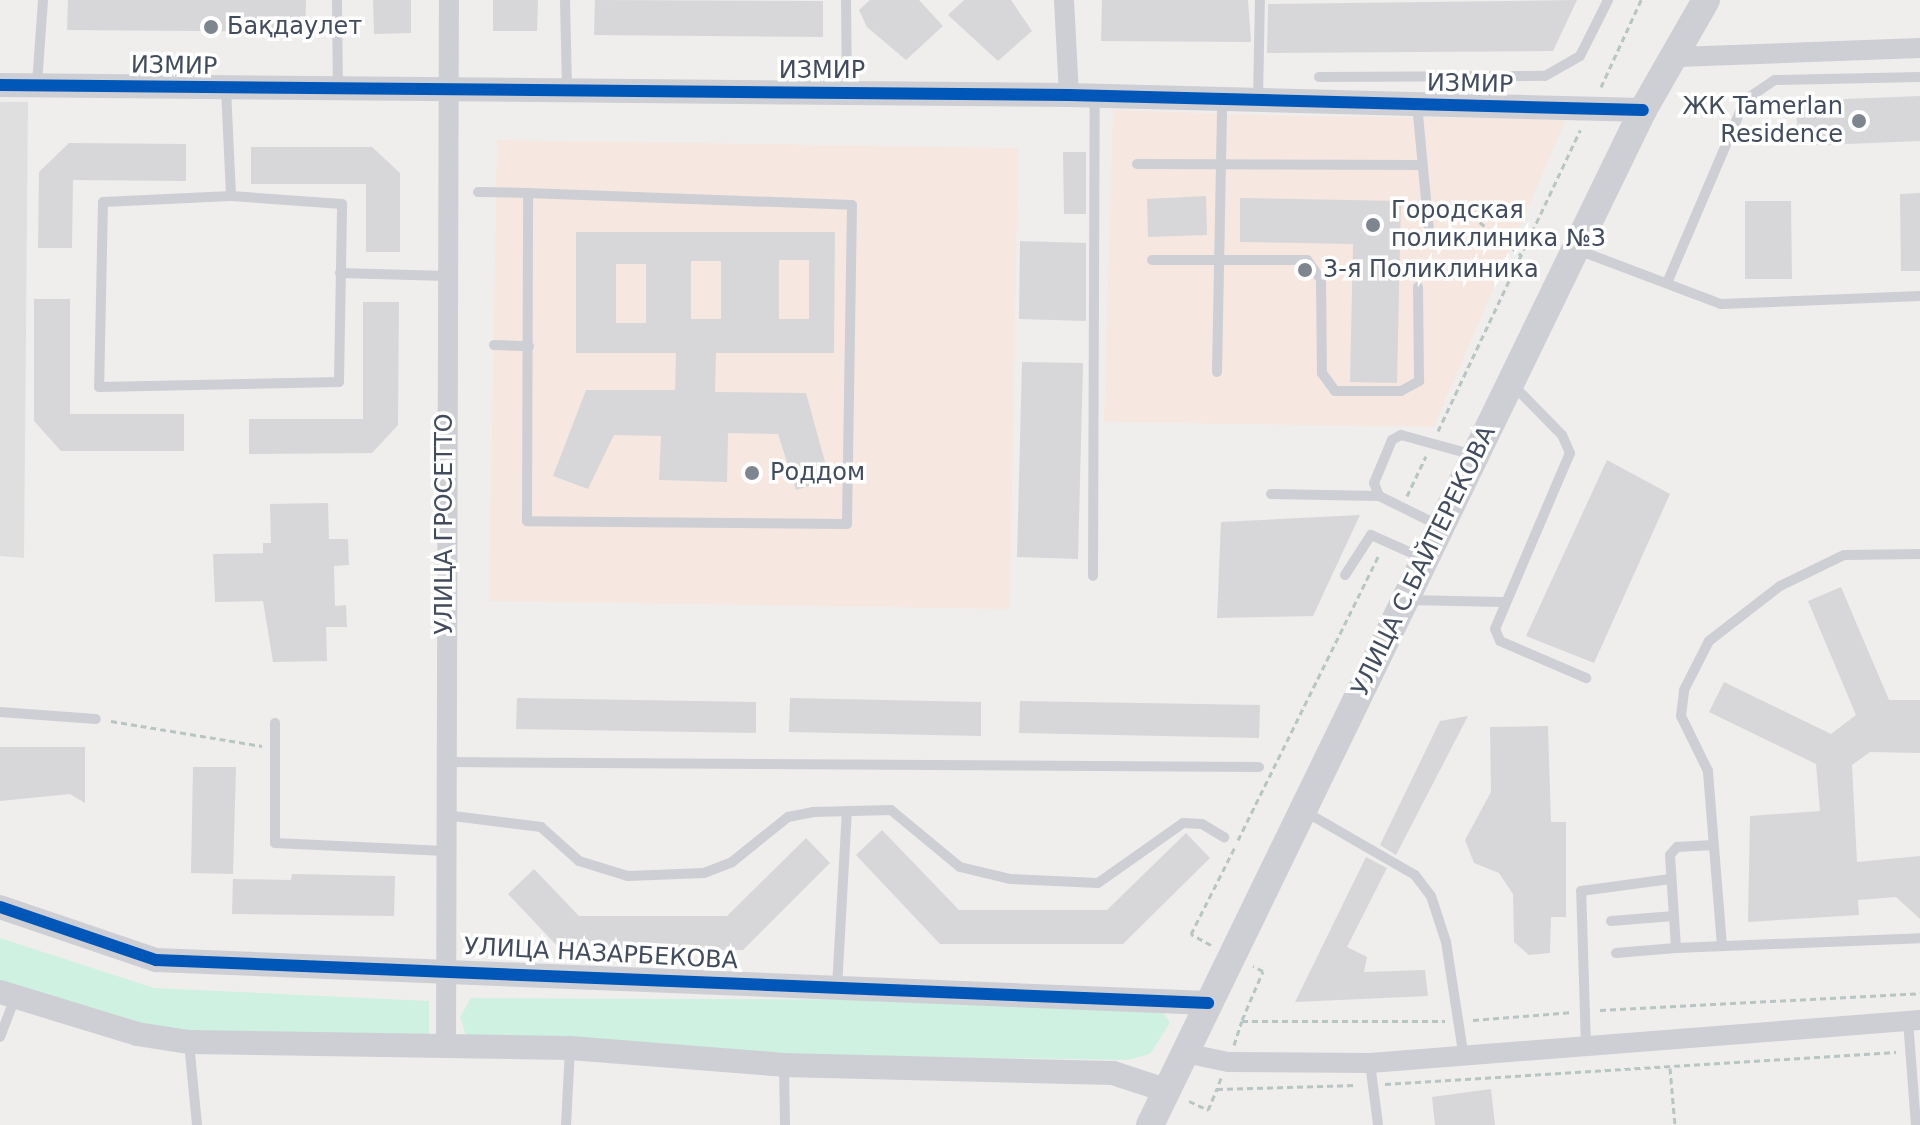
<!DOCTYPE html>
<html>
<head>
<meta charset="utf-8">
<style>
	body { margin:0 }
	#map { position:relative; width:1920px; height:1125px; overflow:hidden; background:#efeeed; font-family:"DejaVu Sans",sans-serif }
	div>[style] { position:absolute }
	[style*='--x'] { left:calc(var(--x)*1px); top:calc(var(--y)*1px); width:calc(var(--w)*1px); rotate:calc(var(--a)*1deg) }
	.education>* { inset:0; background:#e0dfe0 }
	.medical>* { inset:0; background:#f7e7e1 }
	.green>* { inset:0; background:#cff1e1 }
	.building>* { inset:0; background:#d7d7d9 }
	.path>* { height:3px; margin-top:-1.5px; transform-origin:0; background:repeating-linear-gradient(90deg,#b7c5c3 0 6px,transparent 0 10px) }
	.service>* { height:10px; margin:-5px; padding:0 5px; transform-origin:5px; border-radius:5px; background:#cecfd4 }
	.minor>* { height:20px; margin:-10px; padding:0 10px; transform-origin:10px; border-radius:10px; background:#cecfd4 }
	.tertiary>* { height:24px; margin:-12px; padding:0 12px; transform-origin:12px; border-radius:12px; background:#cecfd4 }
	.secondary>* { height:28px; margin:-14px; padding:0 14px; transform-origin:14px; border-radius:14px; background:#cdcfd4 }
	.cycleway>* { height:12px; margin:-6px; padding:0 6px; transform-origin:6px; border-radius:6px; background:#0057b8 }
	.dots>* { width:22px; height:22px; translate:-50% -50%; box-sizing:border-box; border:4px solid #fff; border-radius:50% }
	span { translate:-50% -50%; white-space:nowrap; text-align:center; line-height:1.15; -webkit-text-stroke:7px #fff; paint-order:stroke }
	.poi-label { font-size:24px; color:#434c5c }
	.left { translate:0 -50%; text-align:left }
	.right { translate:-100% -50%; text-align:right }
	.street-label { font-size:24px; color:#434c5c }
</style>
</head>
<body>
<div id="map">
	<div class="education">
		<i style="clip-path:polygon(0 102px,28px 102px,24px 558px,0 556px)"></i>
	</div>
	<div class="medical">
		<i style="clip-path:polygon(1113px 110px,1299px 116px,1566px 119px,1434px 427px,1104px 422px)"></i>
		<i style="clip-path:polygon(497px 140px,1018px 148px,1010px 609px,489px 601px)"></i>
	</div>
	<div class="green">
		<i style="clip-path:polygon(0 938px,154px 988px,429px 1001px,429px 1044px,141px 1041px,0 991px)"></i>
		<i style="clip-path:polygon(471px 998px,1156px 1001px,1170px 1023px,1150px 1054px,1128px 1060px,470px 1049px,460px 1017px)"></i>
	</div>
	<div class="building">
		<i style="clip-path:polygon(68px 0,306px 0,305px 32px,67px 30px)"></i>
		<i style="clip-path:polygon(373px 0,411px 0,411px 33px,374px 34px)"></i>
		<i style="clip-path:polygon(493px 0,538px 0,537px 31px,493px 31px)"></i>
		<i style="clip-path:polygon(595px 0,823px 1px,823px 37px,594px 35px)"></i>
		<i style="clip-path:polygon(870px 0,919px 0,943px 26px,906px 60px,867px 27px,859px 10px)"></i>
		<i style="clip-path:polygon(964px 0,1011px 0,1032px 31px,998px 61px,948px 15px)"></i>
		<i style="clip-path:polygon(1102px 0,1248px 0,1251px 42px,1101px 41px)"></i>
		<i style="clip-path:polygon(1577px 0,1553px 51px,1267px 53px,1268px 4px)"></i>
		<i style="clip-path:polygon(1920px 96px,1920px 141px,1798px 146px,1796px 101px)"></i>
		<i style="clip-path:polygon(69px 143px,186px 144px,186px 181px,73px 180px,72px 248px,38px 248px,39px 172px)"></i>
		<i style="clip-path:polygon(251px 147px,372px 147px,400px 173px,400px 252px,366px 252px,366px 184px,251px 184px)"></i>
		<i style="clip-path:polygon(1063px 152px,1086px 152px,1086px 214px,1064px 214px)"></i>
		<i style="clip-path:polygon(1920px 193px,1920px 271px,1901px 271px,1900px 194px)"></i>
		<i style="clip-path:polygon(1206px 196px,1207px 235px,1148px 237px,1147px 199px)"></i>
		<i style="clip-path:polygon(1240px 198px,1401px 201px,1397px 383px,1350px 382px,1353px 244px,1240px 242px)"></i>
		<i style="clip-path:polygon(1745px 201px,1791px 201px,1792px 279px,1745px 279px)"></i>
		<i style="clip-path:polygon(evenodd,576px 232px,835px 232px,834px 353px,716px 353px,715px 392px,806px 393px,830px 480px,796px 490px,778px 434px,728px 433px,727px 482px,659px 480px,661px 436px,614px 435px,588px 489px,553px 476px,586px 390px,675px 390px,676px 353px,576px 353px,576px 232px,779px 260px,809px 260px,809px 319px,779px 319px,779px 260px,576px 232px,691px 261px,721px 261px,721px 319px,691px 319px,691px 261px,576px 232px,616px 264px,646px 264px,646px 323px,616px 323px,616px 264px)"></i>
		<i style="clip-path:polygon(1020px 241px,1086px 243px,1086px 321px,1019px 319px)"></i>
		<i style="clip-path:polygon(34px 299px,70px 299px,70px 414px,184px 414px,184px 451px,61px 451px,34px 421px)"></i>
		<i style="clip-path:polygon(363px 302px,399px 302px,398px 425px,372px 453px,249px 454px,249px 419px,363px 419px)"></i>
		<i style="clip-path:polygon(1022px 362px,1083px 363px,1078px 559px,1017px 557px)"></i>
		<i style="clip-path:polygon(1607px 460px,1670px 494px,1594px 663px,1526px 636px)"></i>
		<i style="clip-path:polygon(328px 503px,329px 539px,348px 539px,349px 565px,334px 566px,335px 606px,346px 605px,347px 627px,326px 627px,327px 661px,273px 662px,263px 601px,215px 602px,213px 554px,263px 553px,263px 543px,271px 543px,270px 504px)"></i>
		<i style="clip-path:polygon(1360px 515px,1313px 616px,1217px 618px,1221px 522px)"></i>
		<i style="clip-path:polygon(1841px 587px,1889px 700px,1920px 700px,1920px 753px,1870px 752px,1852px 765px,1857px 862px,1920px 856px,1920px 919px,1896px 897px,1858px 900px,1859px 915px,1748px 922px,1750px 816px,1820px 811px,1816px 764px,1709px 712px,1724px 682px,1831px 734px,1856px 715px,1808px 601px)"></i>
		<i style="clip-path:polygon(517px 698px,756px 702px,756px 733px,516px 729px)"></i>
		<i style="clip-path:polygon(790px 698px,981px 702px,981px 736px,789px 732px)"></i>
		<i style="clip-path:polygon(1020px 701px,1260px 705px,1259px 738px,1019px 733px)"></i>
		<i style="clip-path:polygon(1468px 716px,1396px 855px,1380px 845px,1440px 721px)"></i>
		<i style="clip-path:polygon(1548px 726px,1551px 822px,1566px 822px,1566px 917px,1551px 917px,1550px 953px,1529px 955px,1514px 942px,1513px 894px,1499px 873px,1474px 863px,1465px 840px,1491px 792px,1490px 727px)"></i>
		<i style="clip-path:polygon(0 747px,85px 747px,85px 803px,70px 794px,0 801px)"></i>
		<i style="clip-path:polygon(193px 767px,236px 767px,233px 874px,191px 873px)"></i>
		<i style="clip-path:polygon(882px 830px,959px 910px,1107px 910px,1186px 833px,1210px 858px,1123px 944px,940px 944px,856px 855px)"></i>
		<i style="clip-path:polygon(806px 838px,830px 863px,743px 950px,560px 949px,508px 894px,534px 869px,579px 916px,727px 916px)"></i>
		<i style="clip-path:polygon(1366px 857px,1387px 868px,1347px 947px,1367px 957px,1364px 972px,1425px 970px,1428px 996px,1295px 1002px)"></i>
		<i style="clip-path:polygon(292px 874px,395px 876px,394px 916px,232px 914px,233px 879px,291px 880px)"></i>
		<i style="clip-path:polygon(1491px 1089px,1495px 1125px,1435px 1125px,1432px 1097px)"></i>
	</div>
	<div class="path">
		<i style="--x:1601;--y:87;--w:96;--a:-65.3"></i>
		<i style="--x:1441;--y:205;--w:33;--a:20"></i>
		<i style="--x:1472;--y:216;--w:63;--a:38.5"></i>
		<i style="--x:1438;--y:431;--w:333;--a:-64.7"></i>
		<i style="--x:1407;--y:496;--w:44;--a:-64.6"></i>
		<i style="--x:111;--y:721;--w:153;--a:9.4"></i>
		<i style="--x:1238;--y:840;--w:320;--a:-63.7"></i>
		<i style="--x:1211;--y:945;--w:23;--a:-151"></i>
		<i style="--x:1191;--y:934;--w:97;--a:-63.2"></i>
		<i style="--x:1600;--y:1010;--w:320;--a:-3"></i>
		<i style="--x:1242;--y:1020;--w:53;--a:-66.8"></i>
		<i style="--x:1263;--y:971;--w:11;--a:-153"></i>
		<i style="--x:1473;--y:1020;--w:100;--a:-4.6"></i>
		<i style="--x:1234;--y:1045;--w:25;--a:-72"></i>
		<i style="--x:1242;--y:1021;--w:203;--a:0"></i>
		<i style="--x:1670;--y:1068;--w:57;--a:85"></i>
		<i style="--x:1221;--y:1078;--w:12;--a:110"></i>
		<i style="--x:1217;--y:1089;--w:140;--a:-1.6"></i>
		<i style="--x:1385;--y:1084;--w:512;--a:-3.58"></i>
		<i style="--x:1189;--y:1101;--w:21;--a:25"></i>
		<i style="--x:1208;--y:1110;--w:23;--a:-67"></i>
	</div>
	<div class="service">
		<i style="--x:337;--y:0;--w:90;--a:89.4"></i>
		<i style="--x:565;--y:0;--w:90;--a:88.7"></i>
		<i style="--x:846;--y:0;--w:93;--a:89.4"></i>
		<i style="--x:1319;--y:77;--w:226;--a:-0.3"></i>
		<i style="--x:1545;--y:76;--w:40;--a:-29.7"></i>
		<i style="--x:1580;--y:56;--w:63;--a:-63.4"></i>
		<i style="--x:37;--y:84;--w:84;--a:-85.9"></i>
		<i style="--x:226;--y:89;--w:107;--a:87.3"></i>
		<i style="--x:231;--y:196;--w:128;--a:177.3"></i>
		<i style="--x:103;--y:202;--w:185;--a:91.2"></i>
		<i style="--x:99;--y:387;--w:240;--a:-1.2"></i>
		<i style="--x:339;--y:382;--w:178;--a:-89"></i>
		<i style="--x:342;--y:204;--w:111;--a:-175.9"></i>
		<i style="--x:1258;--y:100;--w:100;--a:-88.9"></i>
		<i style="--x:1417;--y:104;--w:127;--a:84.6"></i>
		<i style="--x:1137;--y:164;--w:285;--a:0.2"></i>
		<i style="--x:478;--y:192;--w:50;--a:1.1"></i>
		<i style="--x:528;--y:193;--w:324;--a:2.1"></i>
		<i style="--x:852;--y:205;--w:319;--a:90.9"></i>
		<i style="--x:847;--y:524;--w:320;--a:-179.5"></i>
		<i style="--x:527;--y:521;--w:328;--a:-89.8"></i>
		<i style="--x:1578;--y:250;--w:153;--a:20.7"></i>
		<i style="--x:1721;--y:304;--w:199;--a:-2.3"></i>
		<i style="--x:1152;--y:260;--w:155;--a:0"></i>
		<i style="--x:1307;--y:260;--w:24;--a:54"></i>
		<i style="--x:1321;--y:279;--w:94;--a:89.4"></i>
		<i style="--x:1322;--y:373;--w:22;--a:54"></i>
		<i style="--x:1335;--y:391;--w:66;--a:0"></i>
		<i style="--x:1401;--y:391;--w:21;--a:-29"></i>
		<i style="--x:1419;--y:381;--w:94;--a:-90.6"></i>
		<i style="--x:340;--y:273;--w:107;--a:1.6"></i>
		<i style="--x:1667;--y:283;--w:199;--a:-66.9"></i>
		<i style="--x:1745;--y:100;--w:36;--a:-34"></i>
		<i style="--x:1775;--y:80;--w:145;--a:-1.2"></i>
		<i style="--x:494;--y:345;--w:35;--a:2"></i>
		<i style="--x:1217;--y:372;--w:271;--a:-88.9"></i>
		<i style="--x:1512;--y:384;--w:71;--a:45.6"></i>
		<i style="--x:1562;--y:435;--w:20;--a:66"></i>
		<i style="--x:1570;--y:453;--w:191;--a:113.1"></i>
		<i style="--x:1495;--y:629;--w:13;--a:67"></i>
		<i style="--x:1500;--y:641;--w:94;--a:23.3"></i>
		<i style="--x:1271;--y:494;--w:108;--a:1.1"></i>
		<i style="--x:1438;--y:525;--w:66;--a:-153.8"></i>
		<i style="--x:1379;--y:496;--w:14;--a:-111"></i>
		<i style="--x:1374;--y:483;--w:47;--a:-67.3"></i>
		<i style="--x:1392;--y:440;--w:10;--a:-29"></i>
		<i style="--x:1401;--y:435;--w:76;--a:15.3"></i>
		<i style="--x:1345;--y:575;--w:48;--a:-57"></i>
		<i style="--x:1371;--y:535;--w:57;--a:23.9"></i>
		<i style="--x:1093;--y:576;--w:478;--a:-89.8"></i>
		<i style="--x:1407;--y:600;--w:95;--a:1.2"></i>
		<i style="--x:0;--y:712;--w:96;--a:4.2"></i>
		<i style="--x:275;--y:723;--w:120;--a:90"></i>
		<i style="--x:275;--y:843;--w:170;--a:2.7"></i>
		<i style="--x:445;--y:762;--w:814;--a:0.35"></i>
		<i style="--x:1304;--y:811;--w:128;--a:30"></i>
		<i style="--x:1415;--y:875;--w:26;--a:53"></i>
		<i style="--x:1431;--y:896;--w:48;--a:71.9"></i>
		<i style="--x:1446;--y:942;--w:117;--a:81.2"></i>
		<i style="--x:445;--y:815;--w:97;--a:7.1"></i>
		<i style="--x:541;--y:827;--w:51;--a:41.8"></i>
		<i style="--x:579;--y:861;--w:51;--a:17"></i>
		<i style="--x:628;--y:876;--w:76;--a:-2.3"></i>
		<i style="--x:704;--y:873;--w:30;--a:-21"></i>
		<i style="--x:732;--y:862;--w:72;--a:-38.8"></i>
		<i style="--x:788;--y:817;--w:25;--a:-11"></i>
		<i style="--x:813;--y:812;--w:78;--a:-1.5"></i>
		<i style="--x:891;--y:810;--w:89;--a:39.6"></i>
		<i style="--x:960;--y:867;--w:51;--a:13.5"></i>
		<i style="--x:1010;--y:879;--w:88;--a:2.6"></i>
		<i style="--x:1098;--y:883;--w:104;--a:-35.2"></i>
		<i style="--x:1183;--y:823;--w:19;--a:3"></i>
		<i style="--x:1202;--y:824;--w:26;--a:31"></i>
		<i style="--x:1611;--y:921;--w:63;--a:-4.5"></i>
		<i style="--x:1722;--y:946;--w:176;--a:-94.6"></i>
		<i style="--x:1708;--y:771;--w:61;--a:-116.1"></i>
		<i style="--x:1681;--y:716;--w:26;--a:-83"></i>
		<i style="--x:1684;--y:690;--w:55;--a:-63"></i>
		<i style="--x:1709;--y:641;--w:90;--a:-37.8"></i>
		<i style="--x:1780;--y:586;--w:71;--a:-25.8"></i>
		<i style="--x:1844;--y:555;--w:76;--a:-0.8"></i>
		<i style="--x:1676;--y:948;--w:244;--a:-2.3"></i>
		<i style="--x:1616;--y:953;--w:60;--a:-4.8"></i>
		<i style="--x:1676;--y:948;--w:93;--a:-93.7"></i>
		<i style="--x:1670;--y:855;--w:11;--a:-49"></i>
		<i style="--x:1677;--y:847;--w:36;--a:-3"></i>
		<i style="--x:837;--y:988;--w:177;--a:-86.8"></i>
		<i style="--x:1908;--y:1021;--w:104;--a:85.6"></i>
		<i style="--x:0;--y:1037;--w:42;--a:-69"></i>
		<i style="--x:189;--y:1043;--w:82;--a:84.4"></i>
		<i style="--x:1586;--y:1046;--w:155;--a:-91.8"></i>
		<i style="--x:1581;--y:891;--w:90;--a:-7.7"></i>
		<i style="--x:1370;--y:1063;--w:63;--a:82.6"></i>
		<i style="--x:784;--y:1067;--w:58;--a:89"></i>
		<i style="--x:566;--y:1125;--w:77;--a:-87"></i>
	</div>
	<div class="minor">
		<i style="--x:1064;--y:0;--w:95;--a:87"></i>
		<i style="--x:1677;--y:57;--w:243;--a:-2.1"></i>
		<i style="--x:446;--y:1048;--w:1048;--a:-89.84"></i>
		<i style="--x:1185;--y:1053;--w:44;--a:11.8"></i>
		<i style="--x:1228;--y:1062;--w:142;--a:0.4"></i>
		<i style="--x:1370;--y:1063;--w:552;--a:-4.47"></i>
	</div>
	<div class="tertiary">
		<i style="--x:0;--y:85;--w:1069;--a:0.54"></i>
		<i style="--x:1069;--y:95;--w:574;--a:1.5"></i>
		<i style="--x:0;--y:907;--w:165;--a:18.8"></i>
		<i style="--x:156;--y:960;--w:1053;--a:2.34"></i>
		<i style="--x:0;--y:992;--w:143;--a:17"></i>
		<i style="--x:137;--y:1034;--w:53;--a:8.7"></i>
		<i style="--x:189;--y:1042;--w:381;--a:0.9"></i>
		<i style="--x:570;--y:1048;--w:215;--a:4.5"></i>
		<i style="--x:784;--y:1065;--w:329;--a:1.4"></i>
		<i style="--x:1113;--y:1073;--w:58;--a:18.1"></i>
	</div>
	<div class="secondary">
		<i style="--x:1150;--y:1125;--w:1128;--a:-64.09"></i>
		<i style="--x:1643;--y:110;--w:127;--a:-60.2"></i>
	</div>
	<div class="cycleway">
		<i style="--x:0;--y:85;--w:1069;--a:0.54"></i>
		<i style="--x:1069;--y:95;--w:574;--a:1.5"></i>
		<i style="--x:0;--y:907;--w:165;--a:18.8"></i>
		<i style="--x:156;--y:960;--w:1053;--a:2.34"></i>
	</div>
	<div class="dots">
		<i style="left:211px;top:27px;background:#7f858f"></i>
		<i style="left:1859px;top:121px;background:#7f858f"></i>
		<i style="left:1373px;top:225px;background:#7f858f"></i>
		<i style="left:1305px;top:270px;background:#7f858f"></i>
		<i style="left:752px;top:473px;background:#7f858f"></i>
	</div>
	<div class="poi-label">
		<span class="left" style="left:227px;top:27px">Бақдаулет</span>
		<span class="right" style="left:1843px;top:121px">ЖК Tamerlan<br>Residence</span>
		<span class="left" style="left:1391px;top:225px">Городская<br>поликлиника №3</span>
		<span class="left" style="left:1323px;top:270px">3-я Поликлиника</span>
		<span class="left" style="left:770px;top:473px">Роддом</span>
	</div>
	<div class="street-label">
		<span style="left:174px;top:66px;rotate:1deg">ИЗМИР</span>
		<span style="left:822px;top:71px">ИЗМИР</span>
		<span style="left:1470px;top:84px;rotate:1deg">ИЗМИР</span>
		<span style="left:445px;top:524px;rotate:-90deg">УЛИЦА ГРОСЕТТО</span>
		<span style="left:1424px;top:561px;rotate:-64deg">УЛИЦА С.БАЙТЕРЕКОВА</span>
		<span style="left:601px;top:954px;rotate:3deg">УЛИЦА НАЗАРБЕКОВА</span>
	</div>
</div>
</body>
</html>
